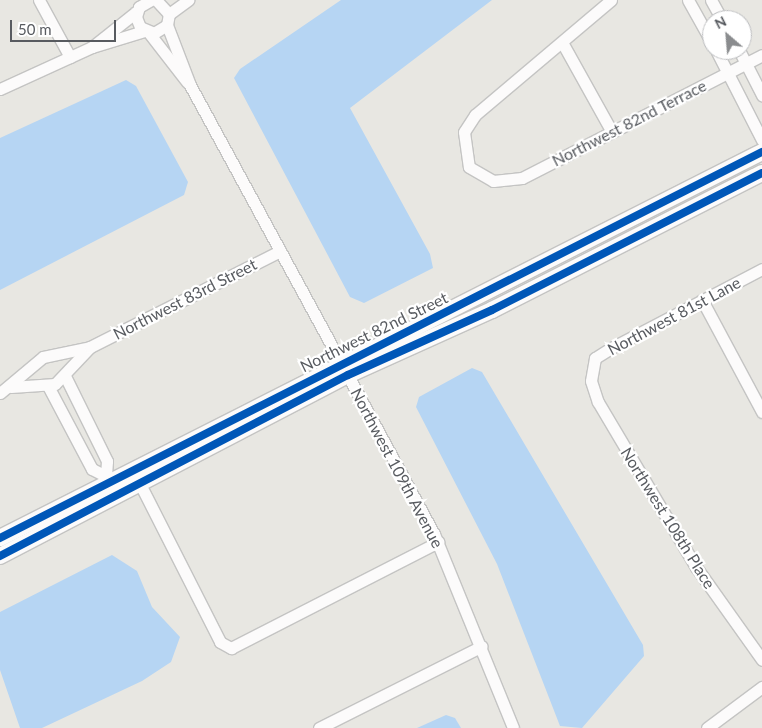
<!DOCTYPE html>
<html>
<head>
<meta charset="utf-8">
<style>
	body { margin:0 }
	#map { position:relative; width:762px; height:728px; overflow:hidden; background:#e8e7e2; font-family:Lato,sans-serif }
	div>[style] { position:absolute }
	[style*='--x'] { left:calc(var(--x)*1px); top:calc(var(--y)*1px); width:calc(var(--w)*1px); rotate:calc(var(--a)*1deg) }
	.water>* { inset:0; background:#b6d5f3 }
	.roads { filter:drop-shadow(1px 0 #c4c4c3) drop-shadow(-1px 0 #c4c4c3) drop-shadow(0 1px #c4c4c3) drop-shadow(0 -1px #c4c4c3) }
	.street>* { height:11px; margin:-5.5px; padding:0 5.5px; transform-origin:5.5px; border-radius:5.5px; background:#fcfbfb }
	.secondary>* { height:16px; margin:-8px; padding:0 8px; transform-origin:8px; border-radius:8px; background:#fcfbfb }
	.cycleway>* { height:8px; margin:-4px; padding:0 4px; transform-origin:4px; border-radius:4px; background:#0057b8 }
	span { translate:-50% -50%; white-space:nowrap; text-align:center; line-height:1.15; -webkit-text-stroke:4.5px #fff; paint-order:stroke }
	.street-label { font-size:16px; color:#585b60 }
	.north { position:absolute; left:702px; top:10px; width:50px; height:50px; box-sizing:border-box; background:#fff; border:1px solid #bcbdbf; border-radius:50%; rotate:333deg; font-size:14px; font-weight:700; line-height:20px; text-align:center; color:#585b60 }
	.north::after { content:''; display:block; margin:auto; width:18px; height:22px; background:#8a8c8e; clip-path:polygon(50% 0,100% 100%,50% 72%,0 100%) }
	.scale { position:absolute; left:10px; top:20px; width:106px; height:22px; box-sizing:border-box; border:2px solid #585b60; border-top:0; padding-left:6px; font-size:15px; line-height:18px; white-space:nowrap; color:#585b60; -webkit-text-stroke:4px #fff; paint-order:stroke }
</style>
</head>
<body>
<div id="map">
	<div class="water">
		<i style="clip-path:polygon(341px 0,492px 0,350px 108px,430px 254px,433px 268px,364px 303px,350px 297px,234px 78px,240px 69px)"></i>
		<i style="clip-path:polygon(126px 80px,136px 86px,188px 182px,184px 195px,0 290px,0 138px)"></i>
		<i style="clip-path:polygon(472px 368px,482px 372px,643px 645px,644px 656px,582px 728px,560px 726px,497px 564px,416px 407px,419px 397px)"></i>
		<i style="clip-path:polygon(112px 555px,137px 571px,152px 607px,180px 637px,171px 662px,142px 681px,42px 728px,20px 728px,0 670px,0 612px)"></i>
		<i style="clip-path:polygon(446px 715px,455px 718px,461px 728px,417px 728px)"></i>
	</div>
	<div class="roads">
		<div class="street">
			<i style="--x:39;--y:0;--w:65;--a:61.5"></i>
			<i style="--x:151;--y:0;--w:14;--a:150"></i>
			<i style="--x:139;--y:7;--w:10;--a:107"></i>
			<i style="--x:136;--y:17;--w:11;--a:68"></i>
			<i style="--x:140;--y:27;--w:15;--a:23"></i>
			<i style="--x:154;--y:33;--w:15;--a:-32"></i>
			<i style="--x:167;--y:25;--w:11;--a:-80"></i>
			<i style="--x:169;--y:14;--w:19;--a:-133"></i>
			<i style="--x:611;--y:0;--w:178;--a:139.8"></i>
			<i style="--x:475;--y:115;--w:20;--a:123"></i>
			<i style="--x:464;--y:132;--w:35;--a:82"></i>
			<i style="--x:469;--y:167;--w:28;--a:30"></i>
			<i style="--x:493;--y:181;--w:29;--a:-6"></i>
			<i style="--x:522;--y:178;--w:270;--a:-27.1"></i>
			<i style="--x:688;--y:0;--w:49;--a:60.8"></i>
			<i style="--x:711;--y:0;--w:23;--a:61"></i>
			<i style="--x:169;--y:14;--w:24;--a:-36"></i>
			<i style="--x:167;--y:25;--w:64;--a:69"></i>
			<i style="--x:190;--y:85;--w:511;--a:61.48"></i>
			<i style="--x:434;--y:534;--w:209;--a:67.8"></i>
			<i style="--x:149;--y:33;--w:62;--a:52.2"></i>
			<i style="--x:563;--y:44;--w:101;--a:60.9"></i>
			<i style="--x:92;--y:47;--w:56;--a:-38.5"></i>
			<i style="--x:716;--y:50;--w:101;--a:62.9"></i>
			<i style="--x:739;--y:50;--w:51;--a:62.9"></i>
			<i style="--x:0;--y:89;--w:101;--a:-24.5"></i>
			<i style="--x:92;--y:47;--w:54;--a:-17.1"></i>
			<i style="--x:762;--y:269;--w:170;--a:152.4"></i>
			<i style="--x:611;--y:348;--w:19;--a:148"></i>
			<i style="--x:595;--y:358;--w:23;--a:100"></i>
			<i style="--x:591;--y:381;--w:22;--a:72"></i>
			<i style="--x:598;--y:402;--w:192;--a:59.3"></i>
			<i style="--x:696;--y:567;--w:114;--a:54.6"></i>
			<i style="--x:702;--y:300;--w:127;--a:61.8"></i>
			<i style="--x:65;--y:376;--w:95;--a:63.7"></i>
			<i style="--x:107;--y:461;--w:15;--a:94"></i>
			<i style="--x:106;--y:476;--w:13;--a:67"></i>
			<i style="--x:48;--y:386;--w:94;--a:62.1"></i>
			<i style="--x:92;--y:469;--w:16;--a:27"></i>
			<i style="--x:11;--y:387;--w:44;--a:-3.9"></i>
			<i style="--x:55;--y:384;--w:51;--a:-46.6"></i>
			<i style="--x:0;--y:393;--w:56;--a:-39.9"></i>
			<i style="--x:43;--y:357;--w:48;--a:-12"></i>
			<i style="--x:90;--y:347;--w:213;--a:-26.8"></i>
			<i style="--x:140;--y:484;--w:177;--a:63.1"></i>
			<i style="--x:220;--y:642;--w:13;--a:29"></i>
			<i style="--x:231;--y:648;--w:233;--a:-27.1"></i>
			<i style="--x:319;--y:728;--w:182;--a:-26.7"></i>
			<i style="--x:707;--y:728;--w:69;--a:-36.7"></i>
		</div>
		<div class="secondary">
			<i style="--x:0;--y:538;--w:854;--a:-26.87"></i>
			<i style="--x:0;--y:556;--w:392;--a:-27.5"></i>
			<i style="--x:348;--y:375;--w:158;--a:-24.3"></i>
			<i style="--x:492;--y:310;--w:303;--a:-26.9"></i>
		</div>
	</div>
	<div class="cycleway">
		<i style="--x:0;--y:538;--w:854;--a:-26.87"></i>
		<i style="--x:0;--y:556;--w:392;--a:-27.5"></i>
		<i style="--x:348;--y:375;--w:158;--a:-24.3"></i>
		<i style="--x:492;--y:310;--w:303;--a:-26.9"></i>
	</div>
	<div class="street-label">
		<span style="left:629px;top:123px;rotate:-27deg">Northwest 82nd Terrace</span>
		<span style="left:185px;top:299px;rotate:-27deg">Northwest 83rd Street</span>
		<span style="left:674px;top:316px;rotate:-28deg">Northwest 81st Lane</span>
		<span style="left:374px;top:332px;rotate:-26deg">Northwest 82nd Street</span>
		<span style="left:397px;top:468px;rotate:62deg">Northwest 109th Avenue</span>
		<span style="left:668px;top:518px;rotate:58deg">Northwest 108th Place</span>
	</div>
	<div class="north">N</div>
	<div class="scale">50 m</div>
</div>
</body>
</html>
